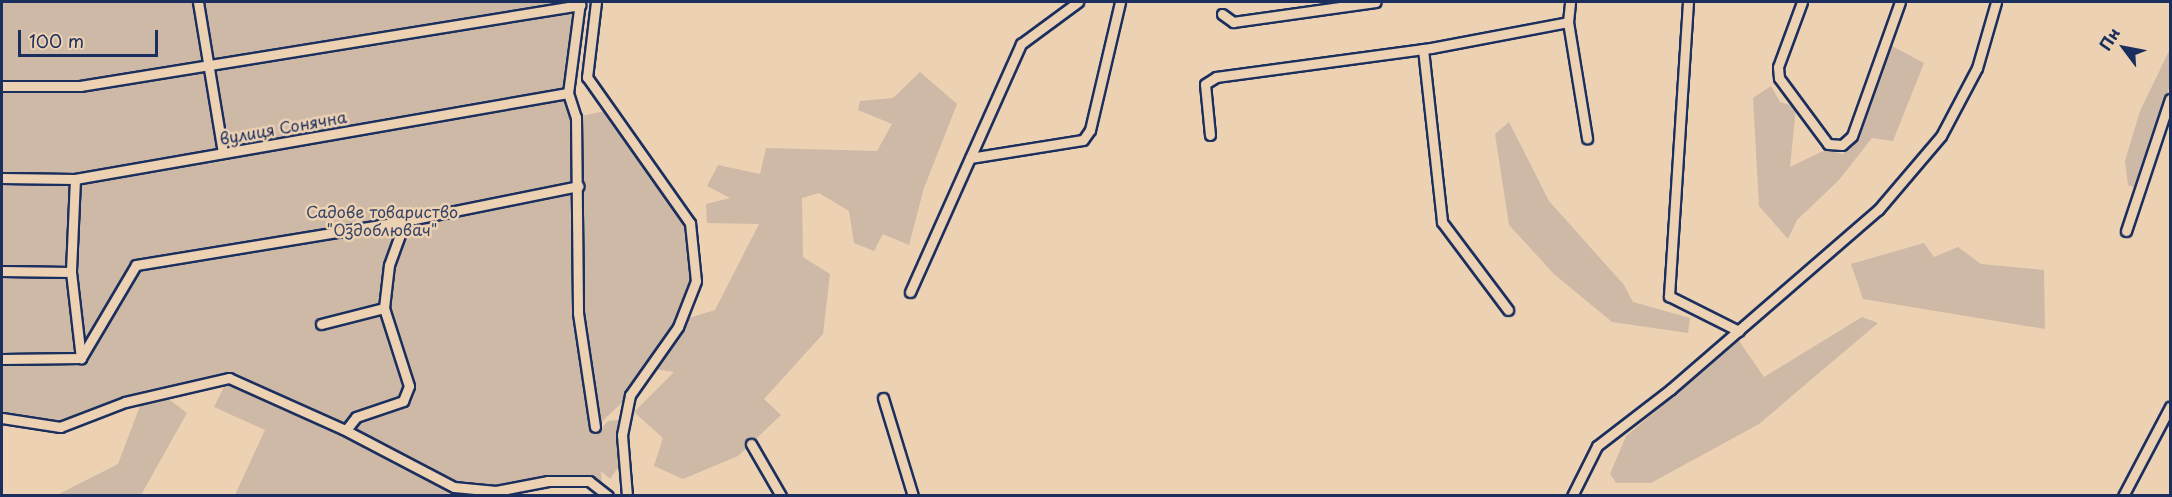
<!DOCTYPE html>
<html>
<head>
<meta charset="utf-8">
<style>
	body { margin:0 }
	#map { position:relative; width:2172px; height:497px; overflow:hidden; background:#ecd1b3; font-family:"Playpen Sans",sans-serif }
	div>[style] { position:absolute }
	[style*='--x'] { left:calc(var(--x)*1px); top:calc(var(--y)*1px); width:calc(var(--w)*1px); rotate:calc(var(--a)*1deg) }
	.green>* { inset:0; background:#ceb9a7 }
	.roads { filter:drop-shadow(2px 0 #1b2f5e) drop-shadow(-2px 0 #1b2f5e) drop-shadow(0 2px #1b2f5e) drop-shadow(0 -2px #1b2f5e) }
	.street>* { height:9px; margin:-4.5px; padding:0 4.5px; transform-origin:4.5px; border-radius:4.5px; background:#ecd1b3 }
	span { translate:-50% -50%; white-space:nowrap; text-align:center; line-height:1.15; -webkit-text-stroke:5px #ecd1b3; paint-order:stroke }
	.street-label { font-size:16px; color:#1b2f5e }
	.park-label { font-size:16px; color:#364469 }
	.frame { position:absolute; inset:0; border:3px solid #1b2f5e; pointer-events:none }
	.north { position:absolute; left:2094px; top:18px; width:60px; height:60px; -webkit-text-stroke:4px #ecd1b3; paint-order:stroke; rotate:302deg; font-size:16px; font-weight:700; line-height:24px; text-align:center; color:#1b2f5e }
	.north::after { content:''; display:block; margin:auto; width:21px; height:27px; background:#1b2f5e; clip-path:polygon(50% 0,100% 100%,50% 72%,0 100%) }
	.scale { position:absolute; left:18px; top:30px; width:140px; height:27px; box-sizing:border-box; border:3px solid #1b2f5e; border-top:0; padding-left:8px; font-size:18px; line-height:21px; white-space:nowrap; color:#1b2f5e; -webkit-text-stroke:4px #ecd1b3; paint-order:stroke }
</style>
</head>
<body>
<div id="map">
	<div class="green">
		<i style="clip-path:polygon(2px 2px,580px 2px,568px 93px,576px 117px,610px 110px,690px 223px,696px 281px,678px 327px,630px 395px,595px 428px,596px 434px,608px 421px,618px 420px,619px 466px,610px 479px,601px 471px,602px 487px,589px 481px,496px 491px,454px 487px,447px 496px,235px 495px,265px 430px,214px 407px,228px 379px,162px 394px,187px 413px,141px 495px,57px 495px,118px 464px,143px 398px,60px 427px,2px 418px)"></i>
		<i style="clip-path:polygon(1892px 46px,1924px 63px,1893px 141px,1872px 138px,1839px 180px,1797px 220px,1788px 239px,1759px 206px,1753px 98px,1771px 86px,1780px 102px,1796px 107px,1790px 167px,1825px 150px,1843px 154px,1857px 137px)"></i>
		<i style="clip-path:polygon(2170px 49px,2170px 85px,2136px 188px,2128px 185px,2125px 161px,2140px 111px)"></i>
		<i style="clip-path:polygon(920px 72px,957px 104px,924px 188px,909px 245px,883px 234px,874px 251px,854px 243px,849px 211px,819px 193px,802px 198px,803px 257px,830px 274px,823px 334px,764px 399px,781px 415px,738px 456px,683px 479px,654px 466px,663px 438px,634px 412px,674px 372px,654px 369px,689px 318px,715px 310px,759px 224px,707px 223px,706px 204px,730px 198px,707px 186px,718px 165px,760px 174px,766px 148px,877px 151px,892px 124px,858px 110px,860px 101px,893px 98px)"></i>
		<i style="clip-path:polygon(1509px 122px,1549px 201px,1624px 285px,1633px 302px,1690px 318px,1688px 333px,1612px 322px,1554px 274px,1509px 225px,1495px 134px)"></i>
		<i style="clip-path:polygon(1924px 243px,1934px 257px,1958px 247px,1981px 264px,2044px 270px,2045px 329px,1863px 299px,1851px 264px)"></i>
		<i style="clip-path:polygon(1862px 317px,1878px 323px,1759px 424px,1651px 483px,1616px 483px,1610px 474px,1626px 436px,1739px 341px,1764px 377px)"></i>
	</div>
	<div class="roads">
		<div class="street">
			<i style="--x:198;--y:2;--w:153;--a:80.6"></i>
			<i style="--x:580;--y:2;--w:92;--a:97.5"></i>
			<i style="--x:568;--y:93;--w:25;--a:72"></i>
			<i style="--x:576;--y:117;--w:196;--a:89.4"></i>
			<i style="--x:578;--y:313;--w:115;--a:81.5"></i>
			<i style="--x:596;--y:2;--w:76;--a:96.8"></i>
			<i style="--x:587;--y:77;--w:179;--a:54.8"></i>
			<i style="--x:690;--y:223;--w:58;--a:84.1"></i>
			<i style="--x:696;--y:281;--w:49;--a:111.4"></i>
			<i style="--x:678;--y:327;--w:83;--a:125.2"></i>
			<i style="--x:630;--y:395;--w:41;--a:101.3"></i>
			<i style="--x:622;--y:435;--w:61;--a:85.3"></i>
			<i style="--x:1688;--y:2;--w:295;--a:93.7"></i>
			<i style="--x:1669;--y:296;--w:78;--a:26.6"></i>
			<i style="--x:1802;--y:2;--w:69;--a:110.3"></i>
			<i style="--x:1778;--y:67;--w:11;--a:85"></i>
			<i style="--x:1779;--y:78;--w:82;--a:53.4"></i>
			<i style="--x:1828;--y:144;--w:14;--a:4"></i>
			<i style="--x:1842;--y:145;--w:13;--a:-42"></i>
			<i style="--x:1852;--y:136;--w:142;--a:-70.3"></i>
			<i style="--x:1222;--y:14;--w:14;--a:36"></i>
			<i style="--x:1233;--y:22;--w:144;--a:-8"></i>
			<i style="--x:1568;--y:22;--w:118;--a:80.7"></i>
			<i style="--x:1423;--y:49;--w:174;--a:83.7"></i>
			<i style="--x:1442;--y:222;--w:110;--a:53.1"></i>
			<i style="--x:2;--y:86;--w:78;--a:0"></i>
			<i style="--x:80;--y:86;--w:507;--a:-9.2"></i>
			<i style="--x:1210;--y:135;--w:51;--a:-95.6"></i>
			<i style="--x:1205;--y:84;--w:13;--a:-32"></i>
			<i style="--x:1216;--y:77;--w:217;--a:-7.7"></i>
			<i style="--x:1431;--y:48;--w:139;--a:-10.7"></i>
			<i style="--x:1568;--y:22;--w:20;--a:-84"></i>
			<i style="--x:970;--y:158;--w:114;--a:-9.1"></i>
			<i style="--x:1083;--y:140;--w:12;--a:-55"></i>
			<i style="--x:1090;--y:130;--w:131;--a:-76.8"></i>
			<i style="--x:2;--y:178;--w:73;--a:0.8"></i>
			<i style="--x:75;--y:179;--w:500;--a:-9.9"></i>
			<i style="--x:75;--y:179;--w:93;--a:92.5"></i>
			<i style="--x:71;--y:272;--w:87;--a:83.4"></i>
			<i style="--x:2126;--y:231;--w:139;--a:-71.6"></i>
			<i style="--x:2;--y:271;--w:69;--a:0.8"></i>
			<i style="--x:910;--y:292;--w:272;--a:-65.9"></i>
			<i style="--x:1021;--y:44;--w:71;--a:-36.4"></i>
			<i style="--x:321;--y:324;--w:65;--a:-14.3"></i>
			<i style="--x:2;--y:359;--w:79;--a:-0.7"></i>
			<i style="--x:81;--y:358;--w:108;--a:-59.4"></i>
			<i style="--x:136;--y:265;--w:273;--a:-9.3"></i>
			<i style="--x:405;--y:221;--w:177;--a:-11.4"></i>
			<i style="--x:883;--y:398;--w:102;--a:73"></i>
			<i style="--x:2;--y:418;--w:59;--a:8.8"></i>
			<i style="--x:60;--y:427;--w:70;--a:-21"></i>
			<i style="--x:125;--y:402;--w:107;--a:-13"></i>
			<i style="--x:229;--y:378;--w:125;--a:24.1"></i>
			<i style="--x:343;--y:429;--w:125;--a:27.6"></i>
			<i style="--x:454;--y:487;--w:42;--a:5.4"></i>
			<i style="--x:496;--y:491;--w:53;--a:-10.9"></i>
			<i style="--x:548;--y:481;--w:41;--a:0"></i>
			<i style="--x:589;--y:481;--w:24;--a:38"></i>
			<i style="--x:346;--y:430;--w:16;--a:-52"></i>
			<i style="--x:356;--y:417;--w:50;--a:-18.8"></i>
			<i style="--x:403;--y:401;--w:16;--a:-68"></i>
			<i style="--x:409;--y:386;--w:82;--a:-107.8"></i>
			<i style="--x:384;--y:308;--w:43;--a:-83.4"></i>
			<i style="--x:389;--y:265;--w:47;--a:-70"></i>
			<i style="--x:751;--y:444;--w:60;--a:60"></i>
			<i style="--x:1572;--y:496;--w:56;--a:-63.4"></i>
			<i style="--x:1597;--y:446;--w:93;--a:-37.6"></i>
			<i style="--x:1671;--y:389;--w:274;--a:-40.9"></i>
			<i style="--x:1878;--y:210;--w:97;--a:-49.6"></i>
			<i style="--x:1941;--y:136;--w:77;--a:-62.1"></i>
			<i style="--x:1977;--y:68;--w:69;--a:-73.9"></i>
			<i style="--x:2123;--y:496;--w:101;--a:-62.2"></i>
		</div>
	</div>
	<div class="street-label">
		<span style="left:283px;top:127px;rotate:-10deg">вулиця Сонячна</span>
	</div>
	<div class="park-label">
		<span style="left:382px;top:220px">Садове товариство<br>"Оздоблювач"</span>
	</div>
	<div class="frame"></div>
	<div class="north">Пн</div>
	<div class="scale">100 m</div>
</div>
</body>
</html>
